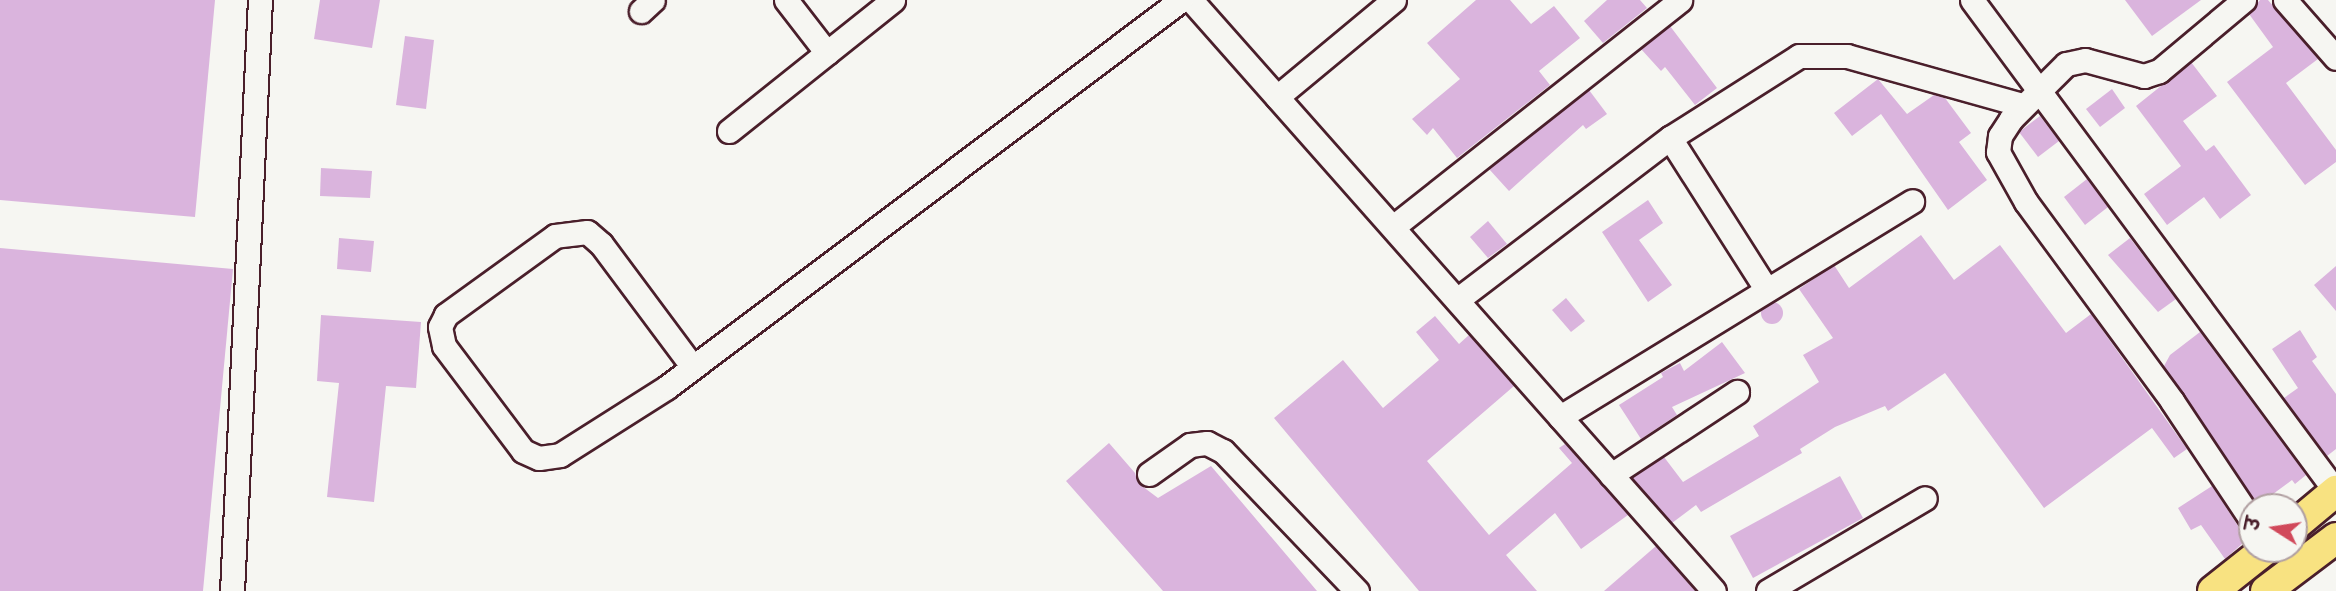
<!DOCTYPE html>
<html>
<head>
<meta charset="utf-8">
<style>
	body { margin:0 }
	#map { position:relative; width:2336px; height:591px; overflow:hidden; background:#f6f6f2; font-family:"Architects Daughter","Playpen Sans Deva",sans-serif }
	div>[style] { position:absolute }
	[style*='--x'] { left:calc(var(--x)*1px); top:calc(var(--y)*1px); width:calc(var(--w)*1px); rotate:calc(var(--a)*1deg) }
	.building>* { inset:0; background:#dab4dd }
	.round { border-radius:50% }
	.roads { filter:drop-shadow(2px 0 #4a1f2b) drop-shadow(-2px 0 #4a1f2b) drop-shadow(0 2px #4a1f2b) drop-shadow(0 -2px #4a1f2b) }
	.minor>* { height:23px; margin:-11.5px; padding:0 11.5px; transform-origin:11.5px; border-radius:11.5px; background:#f6f6f2 }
	.major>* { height:30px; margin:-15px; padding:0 15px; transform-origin:15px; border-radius:15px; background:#f8e281 }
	span { translate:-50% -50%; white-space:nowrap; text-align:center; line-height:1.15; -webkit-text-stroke:6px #f6f6f2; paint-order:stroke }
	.north { position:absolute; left:2238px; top:493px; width:70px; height:70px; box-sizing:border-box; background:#f6f6f2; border:2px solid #b1a0a2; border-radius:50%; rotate:282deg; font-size:19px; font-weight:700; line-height:28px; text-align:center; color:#4a1f2b }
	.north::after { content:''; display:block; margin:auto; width:24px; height:32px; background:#d1495b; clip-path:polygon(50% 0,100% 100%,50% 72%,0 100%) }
</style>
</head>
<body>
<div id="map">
	<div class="building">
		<i style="clip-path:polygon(0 0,215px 0,195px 217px,0 200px)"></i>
		<i style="clip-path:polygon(320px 0,380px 0,372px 48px,314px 39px)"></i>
		<i style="clip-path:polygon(1476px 0,1510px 0,1531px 24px,1554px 6px,1580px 38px,1539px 71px,1550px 85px,1457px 158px,1433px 128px,1427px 135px,1412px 119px,1460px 79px,1427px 43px)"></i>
		<i style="clip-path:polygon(1607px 0,1640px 0,1647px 8px,1603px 43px,1584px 21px)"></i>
		<i style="clip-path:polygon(2125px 0,2201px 0,2152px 36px)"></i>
		<i style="clip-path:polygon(2260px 0,2268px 0,2318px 59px,2286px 83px,2336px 150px,2336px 162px,2305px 185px,2227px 82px,2273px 47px,2249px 14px)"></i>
		<i style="clip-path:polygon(1670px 26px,1717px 88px,1695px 105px,1665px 67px,1661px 71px,1641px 49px)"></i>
		<i style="clip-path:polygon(405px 36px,434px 40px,426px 109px,396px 105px)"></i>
		<i style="clip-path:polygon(2191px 62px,2217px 96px,2183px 121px,2206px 151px,2214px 145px,2251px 195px,2220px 219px,2204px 197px,2167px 225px,2144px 194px,2181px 166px,2136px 106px)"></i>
		<i style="clip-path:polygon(1878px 79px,1907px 114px,1934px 95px,1945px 98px,1971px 133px,1959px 142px,1987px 180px,1948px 210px,1881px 114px,1852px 136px,1834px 113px)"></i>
		<i style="clip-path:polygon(2112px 89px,2125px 108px,2100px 127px,2086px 109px)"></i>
		<i style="clip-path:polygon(1589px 90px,1607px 114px,1586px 129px,1583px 125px,1509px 191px,1489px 169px)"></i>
		<i style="clip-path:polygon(2040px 116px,2059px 141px,2038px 157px,2019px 132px)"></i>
		<i style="clip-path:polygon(321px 168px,372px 171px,370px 198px,320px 196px)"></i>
		<i style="clip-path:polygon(2087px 179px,2108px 207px,2085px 225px,2064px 197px)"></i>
		<i style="clip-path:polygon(1648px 200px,1663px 223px,1639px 240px,1672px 285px,1648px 302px,1602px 232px)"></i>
		<i style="clip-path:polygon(1488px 221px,1507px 244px,1488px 258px,1470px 237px)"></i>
		<i style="clip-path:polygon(1921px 235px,1954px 280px,2000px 245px,2066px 333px,2091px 314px,2187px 449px,2174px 458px,2152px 428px,2044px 508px,1945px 373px,1888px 411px,1885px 406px,1835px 427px,1800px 449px,1802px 453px,1701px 512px,1696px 505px,1672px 523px,1632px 478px,1664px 457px,1683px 482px,1759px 436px,1753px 426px,1819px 382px,1803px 355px,1833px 338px,1799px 289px,1834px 265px,1849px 288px)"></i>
		<i style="clip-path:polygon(339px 238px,374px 241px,371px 272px,337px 269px)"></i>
		<i style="clip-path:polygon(2130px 238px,2176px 299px,2158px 312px,2108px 255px)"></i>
		<i style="clip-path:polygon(0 248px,233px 269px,203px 591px,0 591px)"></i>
		<i style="clip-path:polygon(2336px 266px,2336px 311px,2314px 285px)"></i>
		<i style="clip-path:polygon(1566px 298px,1585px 321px,1571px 332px,1552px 310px)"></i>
		<i class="round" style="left:1761px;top:302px;width:22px;height:22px"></i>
		<i style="clip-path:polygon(321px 315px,421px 322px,416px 388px,386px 386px,374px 502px,327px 497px,339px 383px,317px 381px)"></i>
		<i style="clip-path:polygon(1435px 316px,1459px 344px,1469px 335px,1514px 386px,1427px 461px,1489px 535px,1572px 463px,1559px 448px,1565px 444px,1628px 515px,1581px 549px,1555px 513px,1506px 555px,1537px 591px,1419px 591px,1274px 418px,1343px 360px,1383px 408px,1439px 360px,1416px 332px)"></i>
		<i style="clip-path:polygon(2300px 330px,2317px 357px,2312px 361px,2336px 394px,2336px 449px,2327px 456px,2284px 398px,2298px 388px,2272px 349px)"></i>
		<i style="clip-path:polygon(2200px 332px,2306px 475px,2295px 484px,2292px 480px,2258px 505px,2164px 366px,2170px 355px)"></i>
		<i style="clip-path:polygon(1722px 342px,1745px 373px,1672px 407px,1677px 415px,1641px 439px,1619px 405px,1663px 377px,1661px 373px,1680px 363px,1684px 371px)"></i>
		<i style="clip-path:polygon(1109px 443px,1135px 473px,1138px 483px,1158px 498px,1211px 466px,1317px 591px,1163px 591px,1066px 481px)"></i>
		<i style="clip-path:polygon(1840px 476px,1863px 518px,1753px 578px,1730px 536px)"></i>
		<i style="clip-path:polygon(2212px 486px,2240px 529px,2252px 535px,2225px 559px,2201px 525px,2191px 530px,2178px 508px)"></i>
		<i style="clip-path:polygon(1656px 546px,1695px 591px,1604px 591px)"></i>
	</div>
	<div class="roads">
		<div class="minor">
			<i style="--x:786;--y:0;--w:67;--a:52.3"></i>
			<i style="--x:1191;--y:0;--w:789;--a:48.49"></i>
			<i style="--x:1972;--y:0;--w:612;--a:53.5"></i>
			<i style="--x:2244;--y:0;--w:111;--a:140.1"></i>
			<i style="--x:2159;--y:71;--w:16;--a:162"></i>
			<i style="--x:2144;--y:76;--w:61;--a:-164.8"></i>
			<i style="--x:2085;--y:60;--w:19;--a:168"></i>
			<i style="--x:2066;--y:64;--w:78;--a:135"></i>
			<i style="--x:2011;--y:119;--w:20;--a:123"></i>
			<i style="--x:2000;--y:136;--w:16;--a:97"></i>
			<i style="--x:1998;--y:152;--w:57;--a:60.8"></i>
			<i style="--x:2026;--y:202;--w:247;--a:53.7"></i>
			<i style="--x:2172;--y:401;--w:144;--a:56.3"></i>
			<i style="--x:2285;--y:0;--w:77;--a:48.7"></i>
			<i style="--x:641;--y:11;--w:16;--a:-43"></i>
			<i style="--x:1277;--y:97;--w:152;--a:-39.7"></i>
			<i style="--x:729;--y:131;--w:210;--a:-38.6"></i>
			<i style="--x:1670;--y:138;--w:180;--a:57.5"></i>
			<i style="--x:1393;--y:227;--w:366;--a:-38.3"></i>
			<i style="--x:1457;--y:300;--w:268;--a:-37.3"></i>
			<i style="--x:1670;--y:138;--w:153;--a:-32.4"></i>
			<i style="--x:1799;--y:56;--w:48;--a:0"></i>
			<i style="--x:1847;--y:56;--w:183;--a:15.6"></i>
			<i style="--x:692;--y:366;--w:152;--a:-126.7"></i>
			<i style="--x:601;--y:244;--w:18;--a:-139"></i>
			<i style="--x:587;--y:232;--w:32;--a:173"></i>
			<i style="--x:555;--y:236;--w:135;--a:144.1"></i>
			<i style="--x:446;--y:315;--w:13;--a:117"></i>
			<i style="--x:440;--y:327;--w:19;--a:78"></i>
			<i style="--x:444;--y:346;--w:131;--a:53"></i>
			<i style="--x:523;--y:451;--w:17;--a:24"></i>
			<i style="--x:539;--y:458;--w:21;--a:-8"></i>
			<i style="--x:560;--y:455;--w:127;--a:-32.4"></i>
			<i style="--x:667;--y:387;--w:643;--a:-36.98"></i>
			<i style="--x:1560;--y:417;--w:413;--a:-31.5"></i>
			<i style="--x:1149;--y:474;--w:50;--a:-35.3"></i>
			<i style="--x:1190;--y:445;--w:17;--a:-7"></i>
			<i style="--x:1207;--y:443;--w:18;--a:27"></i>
			<i style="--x:1223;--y:451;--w:194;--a:46.3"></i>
			<i style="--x:1611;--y:475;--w:151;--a:-33.4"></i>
			<i style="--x:232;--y:591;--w:592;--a:-87.29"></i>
			<i style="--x:1768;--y:591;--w:182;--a:-30.6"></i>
		</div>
		<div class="major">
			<i style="--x:2294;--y:526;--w:55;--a:-39.8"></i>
			<i style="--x:2213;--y:591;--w:68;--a:-38.4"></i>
			<i style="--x:2266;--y:591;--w:88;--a:-37.1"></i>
		</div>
	</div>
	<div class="north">उ</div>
</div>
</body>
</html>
